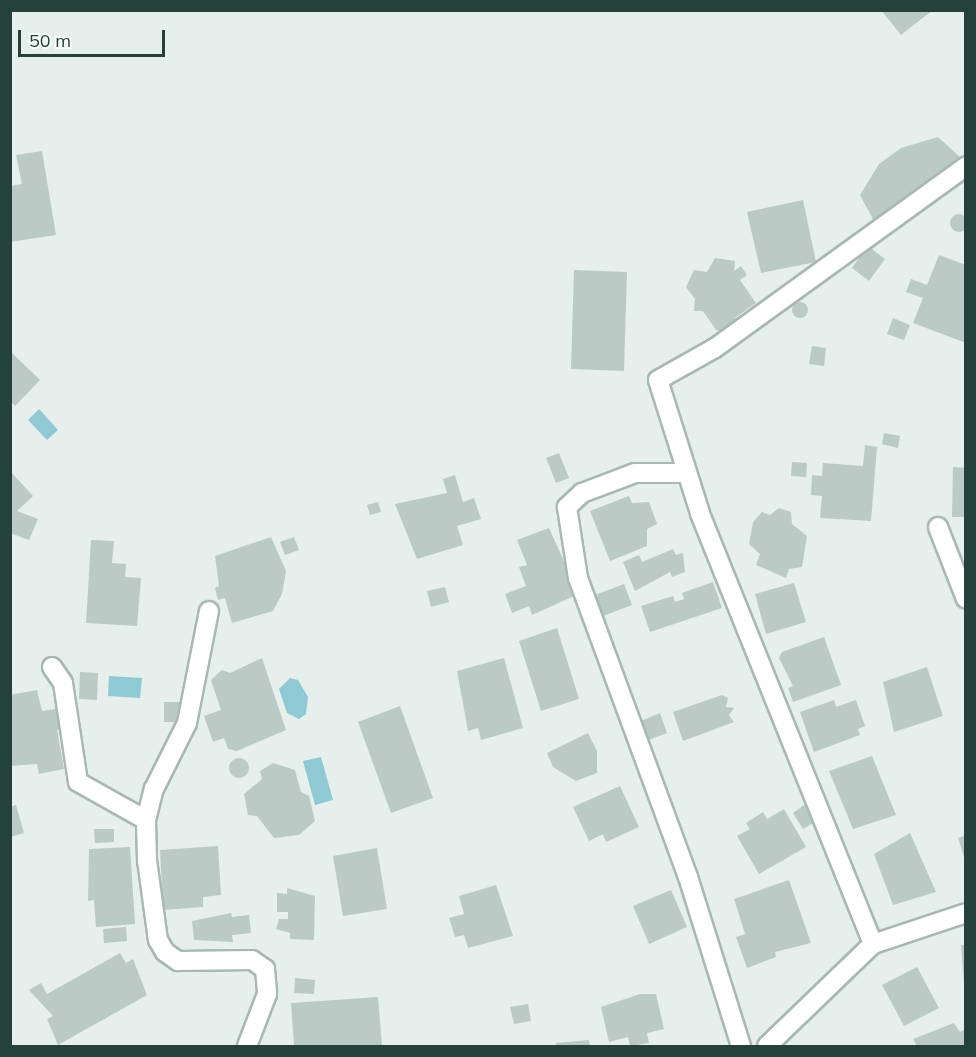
<!DOCTYPE html>
<html>
<head>
<meta charset="utf-8">
<style>
	body { margin:0 }
	#map { position:relative; width:976px; height:1057px; overflow:hidden; background:#e6efeb; font-family:Mulish,sans-serif }
	div>[style] { position:absolute }
	[style*='--x'] { left:calc(var(--x)*1px); top:calc(var(--y)*1px); width:calc(var(--w)*1px); rotate:calc(var(--a)*1deg) }
	.water>* { inset:0; background:#8ec9d4 }
	.building>* { inset:0; background:#bbcac4 }
	.round { border-radius:50% }
	.roads { filter:drop-shadow(2px 0 #a8b8b2) drop-shadow(-2px 0 #a8b8b2) drop-shadow(0 2px #a8b8b2) drop-shadow(0 -2px #a8b8b2) }
	.minor>* { height:18px; margin:-9px; padding:0 9px; transform-origin:9px; border-radius:9px; background:#fff }
	span { translate:-50% -50%; white-space:nowrap; text-align:center; line-height:1.15; -webkit-text-stroke:4.5px #f7fbf9; paint-order:stroke }
	.frame { position:absolute; inset:0; border:12px solid #24423a; pointer-events:none }
	.scale { position:absolute; left:18px; top:30px; width:147px; height:27px; box-sizing:border-box; border:3px solid #24423a; border-top:0; padding-left:8px; font-size:18px; line-height:21px; white-space:nowrap; color:#24423a; -webkit-text-stroke:4px #f7fbf9; paint-order:stroke }
</style>
</head>
<body>
<div id="map">
	<div class="water">
		<i style="clip-path:polygon(39px 409px,58px 430px,47px 440px,28px 420px)"></i>
		<i style="clip-path:polygon(109px 676px,142px 678px,140px 698px,108px 696px)"></i>
		<i style="clip-path:polygon(290px 678px,298px 680px,308px 697px,306px 714px,299px 719px,287px 713px,279px 689px)"></i>
		<i style="clip-path:polygon(321px 757px,333px 800px,315px 805px,303px 761px)"></i>
	</div>
	<div class="building">
		<i style="clip-path:polygon(881px 10px,933px 10px,901px 35px)"></i>
		<i style="clip-path:polygon(938px 137px,961px 158px,874px 221px,860px 195px,879px 164px,901px 148px)"></i>
		<i style="clip-path:polygon(42px 151px,56px 235px,10px 242px,10px 186px,22px 184px,16px 155px)"></i>
		<i style="clip-path:polygon(803px 200px,816px 262px,761px 273px,747px 212px)"></i>
		<i class="round" style="left:950px;top:214px;width:18px;height:18px"></i>
		<i style="clip-path:polygon(868px 246px,885px 259px,869px 281px,852px 268px)"></i>
		<i style="clip-path:polygon(939px 255px,966px 265px,966px 343px,913px 323px,923px 298px,906px 292px,911px 279px,927px 285px)"></i>
		<i style="clip-path:polygon(715px 258px,735px 261px,734px 271px,741px 266px,747px 275px,740px 280px,756px 303px,736px 317px,729px 331px,716px 330px,703px 311px,694px 311px,695px 299px,686px 287px,694px 270px,707px 272px)"></i>
		<i style="clip-path:polygon(574px 270px,627px 272px,624px 371px,571px 369px)"></i>
		<i class="round" style="left:792px;top:302px;width:16px;height:16px"></i>
		<i style="clip-path:polygon(893px 318px,910px 325px,904px 340px,887px 334px)"></i>
		<i style="clip-path:polygon(812px 346px,826px 348px,824px 366px,809px 364px)"></i>
		<i style="clip-path:polygon(10px 351px,40px 380px,15px 406px,10px 401px)"></i>
		<i style="clip-path:polygon(884px 433px,900px 436px,898px 448px,882px 444px)"></i>
		<i style="clip-path:polygon(865px 445px,877px 447px,871px 521px,820px 518px,822px 496px,811px 495px,812px 475px,822px 476px,823px 463px,863px 466px)"></i>
		<i style="clip-path:polygon(559px 453px,569px 478px,556px 483px,546px 458px)"></i>
		<i style="clip-path:polygon(792px 462px,807px 463px,806px 477px,791px 476px)"></i>
		<i style="clip-path:polygon(953px 467px,966px 468px,966px 517px,952px 517px)"></i>
		<i style="clip-path:polygon(10px 471px,33px 496px,17px 511px,38px 519px,29px 540px,10px 533px)"></i>
		<i style="clip-path:polygon(455px 475px,463px 502px,474px 498px,481px 519px,457px 526px,463px 545px,417px 559px,395px 504px,447px 493px,443px 479px)"></i>
		<i style="clip-path:polygon(629px 496px,632px 503px,649px 502px,657px 524px,647px 529px,647px 546px,610px 561px,590px 511px)"></i>
		<i style="clip-path:polygon(378px 502px,381px 512px,370px 515px,367px 505px)"></i>
		<i style="clip-path:polygon(779px 508px,791px 512px,792px 524px,807px 536px,802px 567px,789px 569px,786px 578px,756px 565px,760px 554px,749px 544px,753px 522px,762px 512px,770px 515px)"></i>
		<i style="clip-path:polygon(549px 528px,575px 586px,574px 596px,532px 615px,529px 606px,512px 613px,505px 594px,526px 586px,519px 567px,527px 565px,517px 540px)"></i>
		<i style="clip-path:polygon(271px 537px,286px 571px,282px 594px,273px 611px,232px 623px,225px 598px,218px 600px,215px 588px,219px 586px,215px 556px)"></i>
		<i style="clip-path:polygon(294px 537px,299px 550px,285px 555px,280px 542px)"></i>
		<i style="clip-path:polygon(91px 540px,114px 541px,112px 563px,126px 564px,125px 577px,141px 578px,137px 626px,86px 623px)"></i>
		<i style="clip-path:polygon(673px 549px,676px 555px,683px 553px,685px 572px,672px 577px,670px 572px,635px 591px,623px 562px,639px 555px,642px 562px)"></i>
		<i style="clip-path:polygon(713px 582px,722px 608px,650px 632px,641px 606px,673px 596px,675px 602px,684px 599px,682px 593px)"></i>
		<i style="clip-path:polygon(794px 583px,806px 622px,766px 634px,755px 594px)"></i>
		<i style="clip-path:polygon(624px 584px,632px 605px,603px 616px,595px 595px)"></i>
		<i style="clip-path:polygon(445px 587px,449px 602px,431px 607px,427px 591px)"></i>
		<i style="clip-path:polygon(557px 628px,579px 699px,541px 711px,519px 641px)"></i>
		<i style="clip-path:polygon(824px 637px,841px 685px,793px 702px,788px 688px,793px 686px,779px 658px,782px 652px)"></i>
		<i style="clip-path:polygon(262px 658px,286px 730px,237px 751px,228px 749px,224px 738px,213px 742px,204px 716px,221px 710px,211px 680px,222px 670px,230px 673px)"></i>
		<i style="clip-path:polygon(504px 658px,523px 728px,481px 740px,478px 728px,468px 731px,457px 671px)"></i>
		<i style="clip-path:polygon(927px 667px,943px 716px,894px 732px,883px 682px)"></i>
		<i style="clip-path:polygon(80px 672px,98px 673px,97px 700px,79px 699px)"></i>
		<i style="clip-path:polygon(37px 690px,42px 711px,62px 708px,65px 728px,57px 730px,64px 769px,39px 774px,37px 764px,10px 766px,10px 695px)"></i>
		<i style="clip-path:polygon(722px 695px,728px 698px,726px 707px,734px 708px,729px 715px,734px 722px,683px 741px,673px 712px)"></i>
		<i style="clip-path:polygon(834px 700px,836px 707px,856px 700px,865px 726px,858px 729px,860px 735px,814px 752px,800px 712px)"></i>
		<i style="clip-path:polygon(164px 702px,183px 702px,183px 722px,164px 722px)"></i>
		<i style="clip-path:polygon(400px 706px,433px 798px,391px 813px,358px 722px)"></i>
		<i style="clip-path:polygon(660px 713px,667px 733px,643px 742px,636px 723px)"></i>
		<i style="clip-path:polygon(588px 733px,597px 751px,597px 773px,576px 781px,553px 767px,547px 753px)"></i>
		<i style="clip-path:polygon(872px 756px,896px 815px,853px 829px,829px 771px)"></i>
		<i class="round" style="left:229px;top:758px;width:20px;height:20px"></i>
		<i style="clip-path:polygon(273px 763px,295px 770px,301px 792px,309px 796px,315px 821px,299px 835px,274px 838px,257px 816px,248px 815px,244px 794px,262px 779px,260px 771px)"></i>
		<i style="clip-path:polygon(620px 786px,639px 827px,606px 842px,603px 834px,589px 841px,573px 807px)"></i>
		<i style="clip-path:polygon(807px 803px,818px 820px,803px 829px,793px 813px)"></i>
		<i style="clip-path:polygon(16px 805px,24px 833px,10px 837px,10px 807px)"></i>
		<i style="clip-path:polygon(784px 809px,806px 847px,759px 874px,737px 836px,750px 829px,746px 823px,763px 812px,767px 819px)"></i>
		<i style="clip-path:polygon(94px 829px,114px 829px,114px 842px,95px 843px)"></i>
		<i style="clip-path:polygon(910px 833px,936px 892px,893px 905px,874px 854px)"></i>
		<i style="clip-path:polygon(966px 835px,966px 860px,965px 860px,958px 838px)"></i>
		<i style="clip-path:polygon(218px 846px,221px 895px,203px 897px,203px 907px,163px 910px,160px 850px)"></i>
		<i style="clip-path:polygon(130px 847px,135px 924px,96px 927px,94px 900px,88px 901px,89px 849px)"></i>
		<i style="clip-path:polygon(377px 848px,387px 909px,343px 916px,333px 856px)"></i>
		<i style="clip-path:polygon(789px 880px,811px 943px,775px 952px,776px 957px,747px 968px,736px 937px,745px 934px,734px 899px)"></i>
		<i style="clip-path:polygon(496px 885px,513px 936px,468px 948px,464px 935px,455px 937px,449px 918px,464px 914px,459px 896px)"></i>
		<i style="clip-path:polygon(287px 888px,315px 896px,314px 940px,290px 939px,290px 933px,276px 929px,279px 919px,288px 919px,288px 912px,277px 912px,277px 893px,287px 894px)"></i>
		<i style="clip-path:polygon(671px 890px,687px 927px,649px 944px,633px 906px)"></i>
		<i style="clip-path:polygon(231px 913px,232px 917px,249px 915px,251px 933px,232px 935px,233px 942px,194px 940px,192px 921px)"></i>
		<i style="clip-path:polygon(126px 927px,127px 941px,104px 943px,103px 929px)"></i>
		<i style="clip-path:polygon(961px 945px,966px 945px,966px 985px,964px 985px)"></i>
		<i style="clip-path:polygon(120px 953px,126px 963px,133px 959px,147px 995px,58px 1045px,47px 1019px,53px 1016px,29px 990px,41px 983px,47px 994px)"></i>
		<i style="clip-path:polygon(917px 967px,939px 1008px,904px 1026px,882px 985px)"></i>
		<i style="clip-path:polygon(295px 978px,315px 980px,314px 994px,294px 993px)"></i>
		<i style="clip-path:polygon(640px 994px,656px 994px,664px 1029px,647px 1033px,649px 1043px,630px 1046px,628px 1037px,609px 1042px,601px 1007px)"></i>
		<i style="clip-path:polygon(378px 997px,382px 1046px,294px 1046px,291px 1003px)"></i>
		<i style="clip-path:polygon(528px 1004px,531px 1021px,514px 1024px,510px 1007px)"></i>
		<i style="clip-path:polygon(954px 1023px,960px 1032px,966px 1029px,966px 1046px,917px 1046px,913px 1039px)"></i>
		<i style="clip-path:polygon(589px 1040px,590px 1046px,556px 1046px,556px 1043px)"></i>
	</div>
	<div class="roads">
		<div class="minor">
			<i style="--x:687;--y:473;--w:52;--a:180"></i>
			<i style="--x:635;--y:473;--w:57;--a:159.3"></i>
			<i style="--x:582;--y:493;--w:21;--a:137"></i>
			<i style="--x:567;--y:507;--w:72;--a:81.2"></i>
			<i style="--x:578;--y:578;--w:319;--a:69.8"></i>
			<i style="--x:688;--y:877;--w:177;--a:72.6"></i>
			<i style="--x:938;--y:527;--w:77;--a:68.7"></i>
			<i style="--x:52;--y:667;--w:19;--a:55"></i>
			<i style="--x:63;--y:683;--w:100;--a:81.4"></i>
			<i style="--x:78;--y:782;--w:78;--a:29.2"></i>
			<i style="--x:146;--y:820;--w:40;--a:88.6"></i>
			<i style="--x:147;--y:860;--w:81;--a:82.2"></i>
			<i style="--x:158;--y:940;--w:14;--a:60"></i>
			<i style="--x:165;--y:952;--w:16;--a:35"></i>
			<i style="--x:178;--y:961;--w:74;--a:-0.8"></i>
			<i style="--x:252;--y:960;--w:16;--a:35"></i>
			<i style="--x:265;--y:969;--w:25;--a:85"></i>
			<i style="--x:267;--y:994;--w:56;--a:111"></i>
			<i style="--x:146;--y:820;--w:32;--a:-76"></i>
			<i style="--x:154;--y:789;--w:74;--a:-63.4"></i>
			<i style="--x:187;--y:723;--w:114;--a:-78.9"></i>
			<i style="--x:873;--y:944;--w:464;--a:-111.9"></i>
			<i style="--x:700;--y:513;--w:139;--a:-107.5"></i>
			<i style="--x:658;--y:380;--w:65;--a:-29.3"></i>
			<i style="--x:715;--y:348;--w:310;--a:-35.9"></i>
			<i style="--x:767;--y:1046;--w:147;--a:-43.9"></i>
			<i style="--x:873;--y:944;--w:98;--a:-18.4"></i>
		</div>
	</div>
	<div class="frame"></div>
	<div class="scale">50 m</div>
</div>
</body>
</html>
